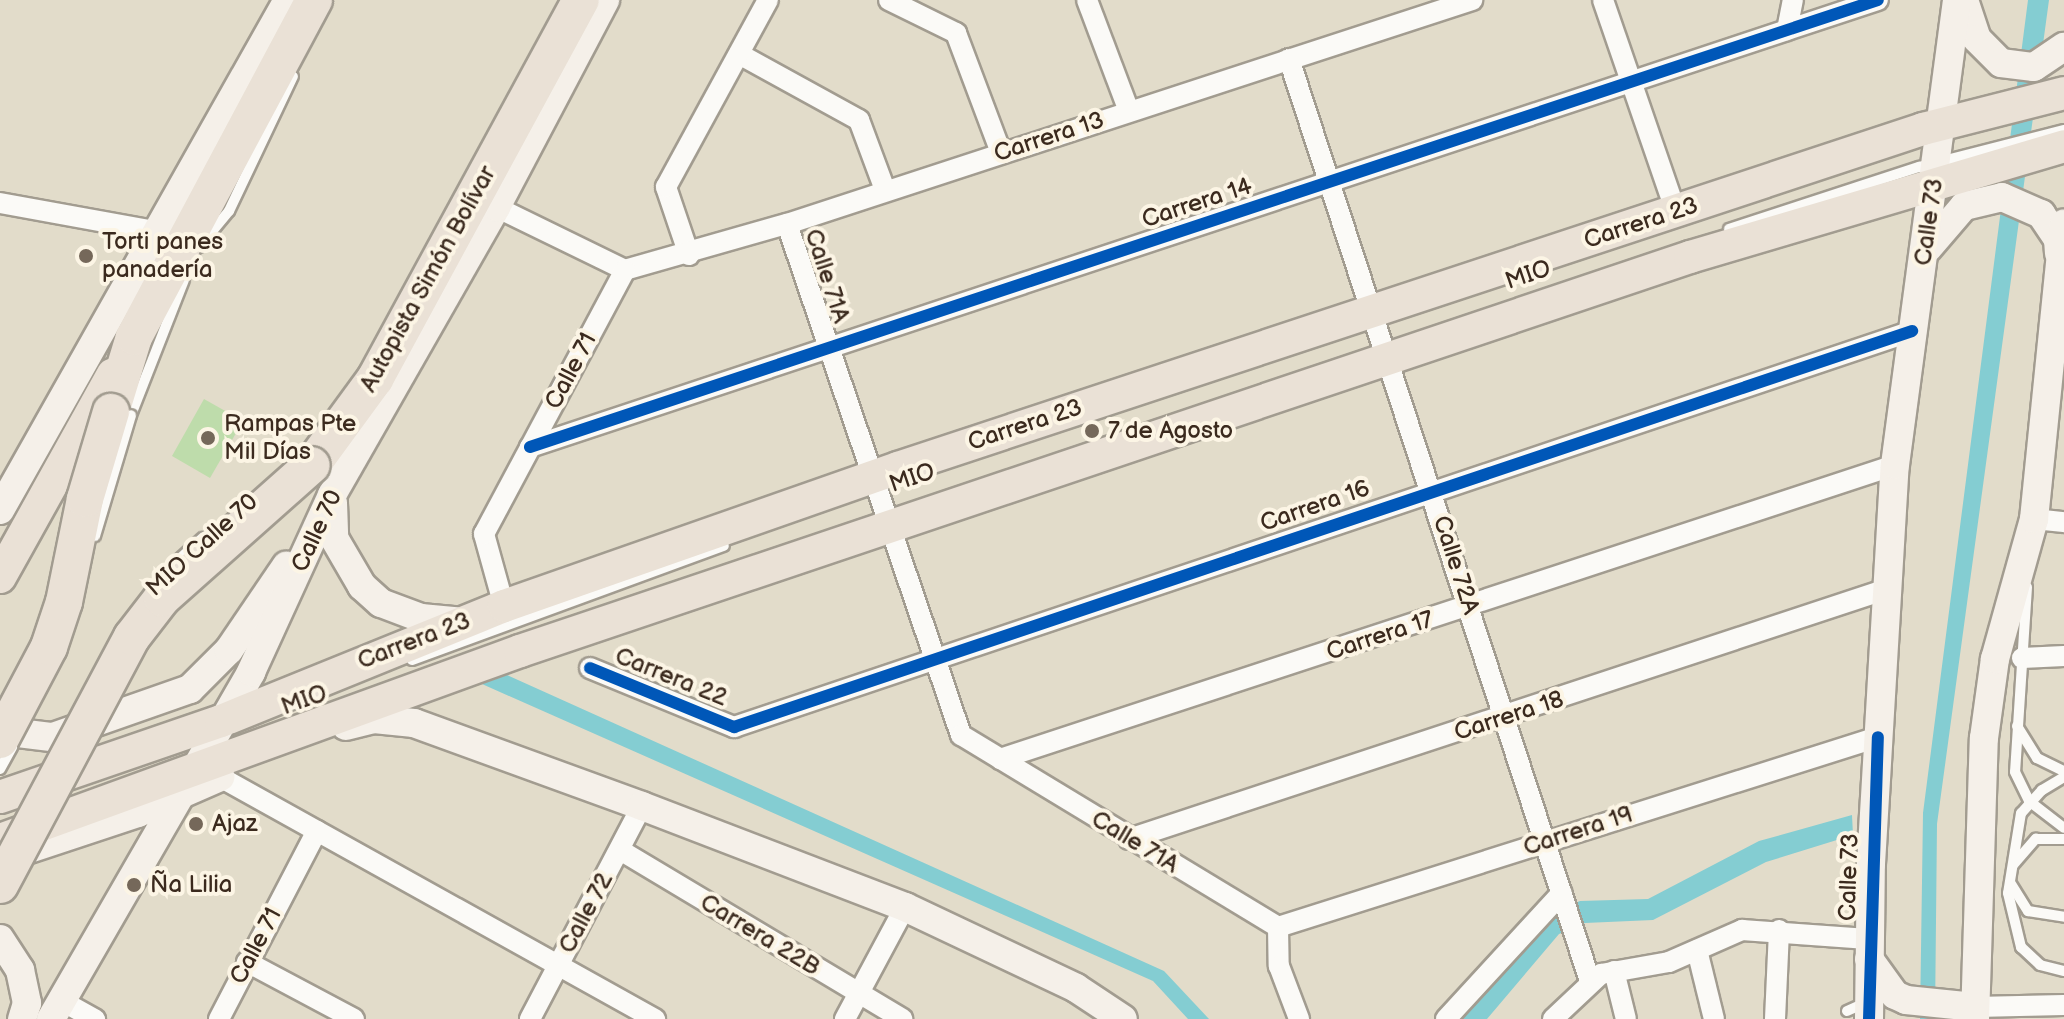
<!DOCTYPE html>
<html>
<head>
<meta charset="utf-8">
<style>
	body { margin:0 }
	#map { position:relative; width:2064px; height:1019px; overflow:hidden; background:#e2dcca; font-family:"Balsamiq Sans",sans-serif }
	div>[style] { position:absolute }
	[style*='--x'] { left:calc(var(--x)*1px); top:calc(var(--y)*1px); width:calc(var(--w)*1px); rotate:calc(var(--a)*1deg) }
	.green>* { inset:0; background:#bedcab }
	.water>* { inset:0; background:#84cdd2 }
	.roads { filter:drop-shadow(2px 0 #a29c90) drop-shadow(-2px 0 #a29c90) drop-shadow(0 2px #a29c90) drop-shadow(0 -2px #a29c90) }
	.lane>* { height:10px; margin:-5px; padding:0 5px; transform-origin:5px; border-radius:5px; background:#fbfaf7 }
	.street>* { height:20px; margin:-10px; padding:0 10px; transform-origin:10px; border-radius:10px; background:#fbfaf7 }
	.secondary>* { height:28px; margin:-14px; padding:0 14px; transform-origin:14px; border-radius:14px; background:#f5f0e9 }
	.primary>* { height:32px; margin:-16px; padding:0 16px; transform-origin:16px; border-radius:16px; background:#eae1d6 }
	.highway>* { height:36px; margin:-18px; padding:0 18px; transform-origin:18px; border-radius:18px; background:#eae1d6 }
	.bridges { filter:drop-shadow(2px 0 #a29c90) drop-shadow(-2px 0 #a29c90) drop-shadow(0 2px #a29c90) drop-shadow(0 -2px #a29c90) }
	.lane-bridge>* { height:10px; margin:-5px; padding:0 5px; transform-origin:5px; border-radius:5px; background:#fbfaf7 }
	.highway-bridge>* { height:36px; margin:-18px; padding:0 18px; transform-origin:18px; border-radius:18px; background:#eae1d6 }
	.cycleway>* { height:12px; margin:-6px; padding:0 6px; transform-origin:6px; border-radius:6px; background:#0057b8 }
	.dots>* { width:22px; height:22px; translate:-50% -50%; box-sizing:border-box; border:4px solid #fcf5e5; border-radius:50% }
	span { translate:-50% -50%; white-space:nowrap; text-align:center; line-height:1.15; -webkit-text-stroke:8px #fcf5e5; paint-order:stroke }
	.street-label { font-size:24px; color:#3b2a1e }
	.poi-label { font-size:24px; color:#3b2a1e }
	.left { translate:0 -50%; text-align:left }
</style>
</head>
<body>
<div id="map">
	<div class="green">
		<i style="clip-path:polygon(204px 399px,243px 421px,210px 478px,172px 456px)"></i>
	</div>
	<div class="water">
		<i style="clip-path:polygon(2028px 0,2049px 0,1937px 824px,1935px 1019px,1920px 1019px,1923px 813px)"></i>
		<i style="clip-path:polygon(507px 675px,1164px 971px,1209px 1019px,1188px 1019px,1153px 981px,482px 684px)"></i>
		<i style="clip-path:polygon(1852px 815px,1853px 835px,1766px 862px,1653px 920px,1585px 923px,1559px 934px,1487px 1019px,1458px 1019px,1546px 915px,1580px 901px,1648px 899px,1759px 841px)"></i>
	</div>
	<div class="roads">
		<div class="lane">
			<i style="--x:1729;--y:229;--w:200;--a:-18.1"></i>
			<i style="--x:1919;--y:167;--w:150;--a:-14.3"></i>
			<i style="--x:199;--y:247;--w:47;--a:-50.2"></i>
			<i style="--x:229;--y:211;--w:149;--a:-64.6"></i>
			<i style="--x:131;--y:415;--w:145;--a:-68.6"></i>
			<i style="--x:2027;--y:587;--w:185;--a:93.7"></i>
			<i style="--x:2015;--y:772;--w:32;--a:64"></i>
			<i style="--x:2029;--y:801;--w:44;--a:37.6"></i>
			<i style="--x:412;--y:660;--w:332;--a:-20.1"></i>
			<i style="--x:2017;--y:726;--w:38;--a:58"></i>
			<i style="--x:2037;--y:758;--w:30;--a:26"></i>
			<i style="--x:2064;--y:777;--w:26;--a:149"></i>
			<i style="--x:2042;--y:790;--w:31;--a:132"></i>
			<i style="--x:2021;--y:813;--w:81;--a:99.2"></i>
			<i style="--x:2008;--y:893;--w:56;--a:76.5"></i>
			<i style="--x:2021;--y:947;--w:26;--a:43"></i>
			<i style="--x:2040;--y:965;--w:25;--a:14"></i>
			<i style="--x:2013;--y:865;--w:35;--a:-49"></i>
			<i style="--x:2036;--y:839;--w:28;--a:0"></i>
			<i style="--x:2011;--y:884;--w:32;--a:58"></i>
			<i style="--x:2028;--y:911;--w:36;--a:9"></i>
			<i style="--x:1847;--y:1011;--w:22;--a:-24"></i>
		</div>
		<div class="street">
			<i style="--x:889;--y:0;--w:75;--a:26.2"></i>
			<i style="--x:956;--y:33;--w:128;--a:69.4"></i>
			<i style="--x:1087;--y:0;--w:119;--a:69.3"></i>
			<i style="--x:1603;--y:0;--w:224;--a:71"></i>
			<i style="--x:1787;--y:30;--w:31;--a:-79"></i>
			<i style="--x:739;--y:54;--w:137;--a:28.8"></i>
			<i style="--x:859;--y:120;--w:75;--a:69.6"></i>
			<i style="--x:1289;--y:59;--w:970;--a:71.92"></i>
			<i style="--x:0;--y:203;--w:163;--a:10.3"></i>
			<i style="--x:496;--y:207;--w:144;--a:26"></i>
			<i style="--x:787;--y:224;--w:540;--a:71.2"></i>
			<i style="--x:961;--y:735;--w:371;--a:31.2"></i>
			<i style="--x:689;--y:255;--w:72;--a:-108.7"></i>
			<i style="--x:666;--y:187;--w:213;--a:-61.4"></i>
			<i style="--x:625;--y:270;--w:168;--a:-15.9"></i>
			<i style="--x:787;--y:224;--w:721;--a:-18.11"></i>
			<i style="--x:530;--y:447;--w:1420;--a:-18.35"></i>
			<i style="--x:2034;--y:519;--w:30;--a:6"></i>
			<i style="--x:504;--y:606;--w:75;--a:-105.5"></i>
			<i style="--x:484;--y:534;--w:299;--a:-61.9"></i>
			<i style="--x:2022;--y:658;--w:42;--a:-2.7"></i>
			<i style="--x:590;--y:668;--w:156;--a:22.3"></i>
			<i style="--x:734;--y:727;--w:1243;--a:-18.58"></i>
			<i style="--x:1000;--y:759;--w:942;--a:-18.18"></i>
			<i style="--x:220;--y:777;--w:498;--a:29.1"></i>
			<i style="--x:1129;--y:839;--w:798;--a:-18.25"></i>
			<i style="--x:620;--y:850;--w:329;--a:30.9"></i>
			<i style="--x:1278;--y:927;--w:629;--a:-17.57"></i>
			<i style="--x:1278;--y:927;--w:39;--a:89"></i>
			<i style="--x:1279;--y:966;--w:57;--a:69.3"></i>
			<i style="--x:1697;--y:950;--w:71;--a:76.2"></i>
			<i style="--x:247;--y:962;--w:121;--a:28"></i>
			<i style="--x:1614;--y:971;--w:49;--a:76"></i>
			<i style="--x:62;--y:1001;--w:38;--a:29"></i>
			<i style="--x:1975;--y:1007;--w:89;--a:-1.3"></i>
			<i style="--x:219;--y:1019;--w:212;--a:-62.5"></i>
			<i style="--x:530;--y:1019;--w:241;--a:-62.3"></i>
			<i style="--x:845;--y:1019;--w:127;--a:-61.8"></i>
			<i style="--x:1446;--y:1019;--w:171;--a:-47.4"></i>
			<i style="--x:1553;--y:1019;--w:66;--a:-43.2"></i>
			<i style="--x:1601;--y:974;--w:69;--a:-10"></i>
			<i style="--x:1669;--y:962;--w:80;--a:-23.7"></i>
			<i style="--x:1742;--y:930;--w:126;--a:4.1"></i>
			<i style="--x:1775;--y:1019;--w:89;--a:-87.4"></i>
		</div>
		<div class="secondary">
			<i style="--x:1964;--y:0;--w:41;--a:71.6"></i>
			<i style="--x:1977;--y:39;--w:34;--a:45"></i>
			<i style="--x:2001;--y:63;--w:33;--a:7"></i>
			<i style="--x:2034;--y:67;--w:36;--a:-34"></i>
			<i style="--x:1928;--y:248;--w:55;--a:-49.4"></i>
			<i style="--x:1964;--y:206;--w:39;--a:-13"></i>
			<i style="--x:2002;--y:197;--w:43;--a:23.6"></i>
			<i style="--x:2041;--y:214;--w:30;--a:56"></i>
			<i style="--x:2058;--y:239;--w:14;--a:86"></i>
			<i style="--x:333;--y:503;--w:35;--a:88"></i>
			<i style="--x:334;--y:538;--w:56;--a:59.7"></i>
			<i style="--x:362;--y:586;--w:25;--a:42"></i>
			<i style="--x:381;--y:603;--w:43;--a:20.6"></i>
			<i style="--x:421;--y:618;--w:43;--a:5.3"></i>
			<i style="--x:0;--y:510;--w:586;--a:-60.55"></i>
			<i style="--x:0;--y:722;--w:21;--a:31"></i>
			<i style="--x:18;--y:733;--w:35;--a:7"></i>
			<i style="--x:53;--y:737;--w:145;--a:-19.3"></i>
			<i style="--x:190;--y:689;--w:55;--a:-45"></i>
			<i style="--x:229;--y:650;--w:102;--a:-55.8"></i>
			<i style="--x:346;--y:726;--w:29;--a:-14"></i>
			<i style="--x:374;--y:719;--w:40;--a:5.7"></i>
			<i style="--x:414;--y:723;--w:243;--a:20"></i>
			<i style="--x:642;--y:806;--w:282;--a:21"></i>
			<i style="--x:905;--y:907;--w:189;--a:25.3"></i>
			<i style="--x:1076;--y:988;--w:56;--a:33.4"></i>
			<i style="--x:5;--y:857;--w:140;--a:-18.3"></i>
			<i style="--x:138;--y:813;--w:90;--a:-23.7"></i>
			<i style="--x:0;--y:939;--w:37;--a:57"></i>
			<i style="--x:20;--y:970;--w:34;--a:78"></i>
			<i style="--x:27;--y:1003;--w:17;--a:107"></i>
			<i style="--x:1869;--y:959;--w:44;--a:54.2"></i>
			<i style="--x:1895;--y:995;--w:12;--a:24"></i>
			<i style="--x:1906;--y:1000;--w:69;--a:5.8"></i>
			<i style="--x:51;--y:1019;--w:401;--a:-60"></i>
			<i style="--x:251;--y:672;--w:195;--a:-65.4"></i>
			<i style="--x:332;--y:495;--w:331;--a:-60.3"></i>
			<i style="--x:496;--y:207;--w:234;--a:-62.2"></i>
			<i style="--x:1869;--y:1019;--w:155;--a:-89.3"></i>
			<i style="--x:1871;--y:864;--w:400;--a:-86.6"></i>
			<i style="--x:1895;--y:465;--w:469;--a:-82.4"></i>
			<i style="--x:1975;--y:1019;--w:281;--a:-88.2"></i>
			<i style="--x:1984;--y:738;--w:80;--a:-82.1"></i>
			<i style="--x:1995;--y:659;--w:145;--a:-74.4"></i>
			<i style="--x:2034;--y:519;--w:297;--a:-84.2"></i>
		</div>
		<div class="primary">
			<i style="--x:0;--y:577;--w:232;--a:-60.9"></i>
			<i style="--x:0;--y:797;--w:234;--a:-19"></i>
			<i style="--x:221;--y:721;--w:305;--a:-22.1"></i>
			<i style="--x:504;--y:606;--w:417;--a:-19.3"></i>
			<i style="--x:898;--y:468;--w:1080;--a:-18.3"></i>
			<i style="--x:1923;--y:129;--w:146;--a:-14.3"></i>
			<i style="--x:0;--y:840;--w:553;--a:-19.97"></i>
			<i style="--x:520;--y:651;--w:1235;--a:-18.61"></i>
			<i style="--x:1690;--y:257;--w:390;--a:-16.5"></i>
		</div>
		<div class="highway">
			<i style="--x:111;--y:412;--w:78;--a:-73"></i>
			<i style="--x:134;--y:337;--w:382;--a:-61.9"></i>
			<i style="--x:312;--y:465;--w:107;--a:-53.8"></i>
			<i style="--x:375;--y:379;--w:431;--a:-61.5"></i>
		</div>
	</div>
	<div class="bridges">
		<div class="lane-bridge">
			<i style="--x:95;--y:536;--w:126;--a:-73.4"></i>
			<i style="--x:176;--y:562;--w:36;--a:-42"></i>
			<i style="--x:0;--y:769;--w:25;--a:-61"></i>
		</div>
		<div class="highway-bridge">
			<i style="--x:0;--y:740;--w:105;--a:-62.2"></i>
			<i style="--x:49;--y:647;--w:47;--a:-71.6"></i>
			<i style="--x:64;--y:602;--w:105;--a:-78.5"></i>
			<i style="--x:85;--y:499;--w:91;--a:-73.4"></i>
			<i style="--x:0;--y:885;--w:281;--a:-62"></i>
			<i style="--x:132;--y:637;--w:49;--a:-52.4"></i>
			<i style="--x:162;--y:598;--w:200;--a:-41.6"></i>
		</div>
	</div>
	<div class="cycleway">
		<i style="--x:530;--y:447;--w:1420;--a:-18.35"></i>
		<i style="--x:590;--y:668;--w:156;--a:22.3"></i>
		<i style="--x:734;--y:727;--w:1243;--a:-18.58"></i>
		<i style="--x:1869;--y:1019;--w:282;--a:-88.2"></i>
	</div>
	<div class="dots">
		<i style="left:86px;top:256px;background:#75685a"></i>
		<i style="left:1092px;top:431px;background:#75685a"></i>
		<i style="left:208px;top:438px;background:#75685a"></i>
		<i style="left:196px;top:824px;background:#75685a"></i>
		<i style="left:134px;top:885px;background:#75685a"></i>
	</div>
	<div class="street-label">
		<span style="left:1049px;top:137px;rotate:-18deg">Carrera 13</span>
		<span style="left:1197px;top:203px;rotate:-18deg">Carrera 14</span>
		<span style="left:1929px;top:222px;rotate:-82deg">Calle 73</span>
		<span style="left:1641px;top:223px;rotate:-18deg">Carrera 23</span>
		<span style="left:1528px;top:275px;rotate:-19deg">MIO</span>
		<span style="left:827px;top:276px;rotate:72deg">Calle 71A</span>
		<span style="left:428px;top:279px;rotate:-61deg">Autopista Simón Bolívar</span>
		<span style="left:571px;top:371px;rotate:-62deg">Calle 71</span>
		<span style="left:1025px;top:425px;rotate:-18deg">Carrera 23</span>
		<span style="left:912px;top:478px;rotate:-19deg">MIO</span>
		<span style="left:1315px;top:506px;rotate:-19deg">Carrera 16</span>
		<span style="left:317px;top:531px;rotate:-65deg">Calle 70</span>
		<span style="left:202px;top:545px;rotate:-42deg">MIO Calle 70</span>
		<span style="left:1456px;top:565px;rotate:72deg">Calle 72A</span>
		<span style="left:1380px;top:636px;rotate:-18deg">Carrera 17</span>
		<span style="left:414px;top:641px;rotate:-21deg">Carrera 23</span>
		<span style="left:671px;top:677px;rotate:22deg">Carrera 22</span>
		<span style="left:304px;top:700px;rotate:-20deg">MIO</span>
		<span style="left:1509px;top:716px;rotate:-18deg">Carrera 18</span>
		<span style="left:1578px;top:831px;rotate:-18deg">Carrera 19</span>
		<span style="left:1135px;top:842px;rotate:31deg">Calle 71A</span>
		<span style="left:1849px;top:877px;rotate:-88deg">Calle 73</span>
		<span style="left:586px;top:913px;rotate:-62deg">Calle 72</span>
		<span style="left:760px;top:935px;rotate:31deg">Carrera 22B</span>
		<span style="left:256px;top:946px;rotate:-62deg">Calle 71</span>
	</div>
	<div class="poi-label">
		<span class="left" style="left:102px;top:256px">Torti panes<br>panadería</span>
		<span class="left" style="left:224px;top:438px">Rampas Pte<br>Mil Días</span>
		<span class="left" style="left:1108px;top:431px">7 de Agosto</span>
		<span class="left" style="left:212px;top:824px">Ajaz</span>
		<span class="left" style="left:150px;top:885px">Ña Lilia</span>
	</div>
</div>
</body>
</html>
